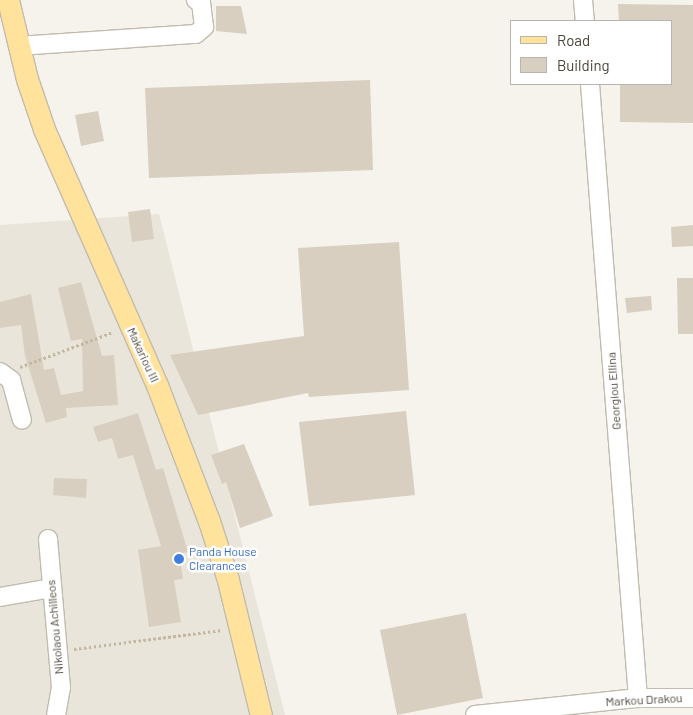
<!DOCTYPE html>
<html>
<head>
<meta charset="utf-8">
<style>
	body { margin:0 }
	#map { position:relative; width:693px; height:715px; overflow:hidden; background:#f6f3ec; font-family:Barlow,sans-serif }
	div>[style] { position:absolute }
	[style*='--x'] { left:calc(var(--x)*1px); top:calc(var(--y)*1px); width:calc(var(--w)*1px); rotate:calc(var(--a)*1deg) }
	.residential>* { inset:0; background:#eae5da }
	.building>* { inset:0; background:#d8cfc1 }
	.path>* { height:2.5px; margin-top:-1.25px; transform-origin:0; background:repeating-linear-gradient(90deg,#c4b79f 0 2.5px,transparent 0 5px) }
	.roads { filter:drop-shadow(1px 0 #c2bbae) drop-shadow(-1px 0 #c2bbae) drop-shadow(0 1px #c2bbae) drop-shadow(0 -1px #c2bbae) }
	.minor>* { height:18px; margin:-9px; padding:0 9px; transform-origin:9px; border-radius:9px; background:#fff }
	.major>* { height:21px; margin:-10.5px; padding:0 10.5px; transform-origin:10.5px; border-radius:10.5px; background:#ffe39c }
	.dots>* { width:14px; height:14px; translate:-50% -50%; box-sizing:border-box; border:2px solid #fff; border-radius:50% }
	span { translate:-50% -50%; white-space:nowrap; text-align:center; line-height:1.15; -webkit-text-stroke:5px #fff; paint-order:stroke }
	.street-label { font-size:12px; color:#4b4439 }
	.shop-label { font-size:12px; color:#366cbe }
	.left { translate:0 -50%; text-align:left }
	.legend { position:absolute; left:510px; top:20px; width:162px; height:65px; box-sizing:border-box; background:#fff; border:1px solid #b7b4b0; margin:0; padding:6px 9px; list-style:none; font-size:15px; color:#4b4439 }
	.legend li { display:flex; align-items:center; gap:10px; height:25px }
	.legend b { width:25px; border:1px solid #b7b4b0 }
</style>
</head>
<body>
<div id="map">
	<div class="residential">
		<i style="clip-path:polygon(159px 214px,285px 715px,0 715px,0 225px)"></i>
	</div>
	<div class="building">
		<i style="clip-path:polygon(618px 4px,693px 5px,693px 123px,620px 122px,620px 84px,672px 84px,672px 21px,619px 21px)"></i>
		<i style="clip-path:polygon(216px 6px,241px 6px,247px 34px,216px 31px)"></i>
		<i style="clip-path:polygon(370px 80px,373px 170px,149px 178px,145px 88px)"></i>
		<i style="clip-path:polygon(98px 111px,104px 141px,81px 146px,75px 115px)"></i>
		<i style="clip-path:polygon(150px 209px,154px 239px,132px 242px,128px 212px)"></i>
		<i style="clip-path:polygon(693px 225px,693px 246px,672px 247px,671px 227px)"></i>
		<i style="clip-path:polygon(399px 242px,409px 390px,309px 397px,308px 393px,198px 415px,170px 355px,304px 336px,298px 248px)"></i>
		<i style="clip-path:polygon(677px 278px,693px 278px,693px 334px,678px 334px)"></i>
		<i style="clip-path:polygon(81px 282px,102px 356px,114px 355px,118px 405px,66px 408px,67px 417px,46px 423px,25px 356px,21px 325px,0 328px,0 302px,31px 294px,44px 370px,54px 368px,61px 395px,83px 391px,82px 339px,71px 341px,58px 288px)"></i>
		<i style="clip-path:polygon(651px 296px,652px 310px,627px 313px,625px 298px)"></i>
		<i style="clip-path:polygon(406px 411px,415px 495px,309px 506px,299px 422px)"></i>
		<i style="clip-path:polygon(138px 413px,156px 470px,163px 468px,188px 552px,179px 554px,183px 579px,174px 580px,181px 622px,149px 627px,138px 550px,161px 546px,133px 455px,118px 459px,112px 438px,98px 442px,93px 427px)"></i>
		<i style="clip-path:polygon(244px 444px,273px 516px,240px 528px,226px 482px,222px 484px,211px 455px)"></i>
		<i style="clip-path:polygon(54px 478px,87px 479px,86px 498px,53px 495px)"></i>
		<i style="clip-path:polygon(466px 613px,483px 698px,397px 715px,380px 630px)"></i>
	</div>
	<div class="path">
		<i style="--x:20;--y:367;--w:99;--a:-20.6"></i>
		<i style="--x:74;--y:649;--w:149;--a:-7.3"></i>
	</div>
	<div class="roads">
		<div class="minor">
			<i style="--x:583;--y:0;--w:21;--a:85"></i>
			<i style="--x:18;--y:46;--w:178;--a:-3.9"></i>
			<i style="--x:196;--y:34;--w:11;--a:-41"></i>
			<i style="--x:204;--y:27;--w:24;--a:-97"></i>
			<i style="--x:201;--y:3;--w:6;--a:-149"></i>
			<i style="--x:590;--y:84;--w:616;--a:85.53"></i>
			<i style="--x:0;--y:372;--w:14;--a:36"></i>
			<i style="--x:11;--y:380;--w:41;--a:74.6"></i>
			<i style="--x:48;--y:539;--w:149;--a:85"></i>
			<i style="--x:61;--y:687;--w:28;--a:100"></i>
			<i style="--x:0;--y:597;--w:53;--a:-9.8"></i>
			<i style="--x:475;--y:715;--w:164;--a:-6"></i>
			<i style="--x:638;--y:698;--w:55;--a:0"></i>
		</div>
		<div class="major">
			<i style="--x:8;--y:0;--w:81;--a:76.5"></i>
			<i style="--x:27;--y:79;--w:53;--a:71.2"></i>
			<i style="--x:44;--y:129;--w:280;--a:66.2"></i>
			<i style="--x:157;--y:385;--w:146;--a:69.1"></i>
			<i style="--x:209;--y:521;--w:62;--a:72.1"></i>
			<i style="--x:228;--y:580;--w:139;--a:76.3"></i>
		</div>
	</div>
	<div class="dots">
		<i style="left:179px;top:559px;background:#3f7fe0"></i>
	</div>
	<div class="street-label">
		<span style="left:143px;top:355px;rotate:65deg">Makariou III</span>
		<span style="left:614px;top:391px;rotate:-94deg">Georgiou Ellina</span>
		<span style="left:55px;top:627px;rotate:-95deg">Nikolaou Achilleos</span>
		<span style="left:644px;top:700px;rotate:-3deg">Markou Drakou</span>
	</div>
	<div class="shop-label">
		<span class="left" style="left:189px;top:559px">Panda House<br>Clearances</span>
	</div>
	<ul class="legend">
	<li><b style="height:6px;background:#ffe39c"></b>Road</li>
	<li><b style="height:14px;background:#d8cfc1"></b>Building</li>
	</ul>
</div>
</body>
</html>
